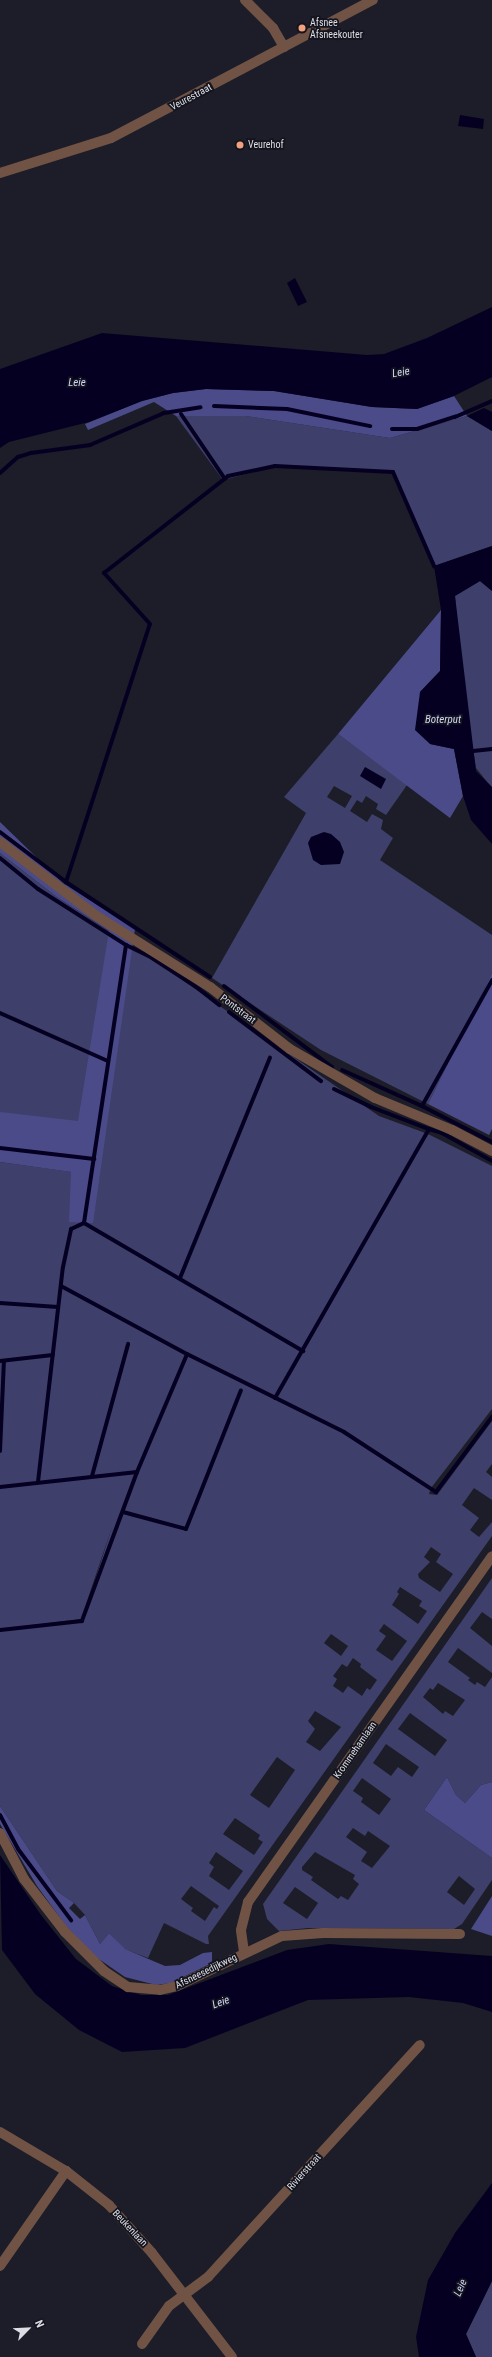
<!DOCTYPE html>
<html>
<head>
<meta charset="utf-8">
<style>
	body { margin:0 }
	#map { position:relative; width:492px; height:2357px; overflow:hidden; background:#1c1d28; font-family:"Roboto Condensed",sans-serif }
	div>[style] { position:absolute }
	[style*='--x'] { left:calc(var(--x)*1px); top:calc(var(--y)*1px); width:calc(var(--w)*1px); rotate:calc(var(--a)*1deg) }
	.green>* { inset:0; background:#3e3f6b }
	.forest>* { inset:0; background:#4b4b89 }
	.water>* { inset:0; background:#050022 }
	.stream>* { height:4px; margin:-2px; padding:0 2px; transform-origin:2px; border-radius:2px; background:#050022 }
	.minor>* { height:10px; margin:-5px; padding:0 5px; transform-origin:5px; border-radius:5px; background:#715346 }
	.dots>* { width:11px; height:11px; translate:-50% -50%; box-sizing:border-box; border:2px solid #13141e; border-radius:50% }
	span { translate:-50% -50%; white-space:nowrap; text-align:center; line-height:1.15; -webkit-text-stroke:3.5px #13141e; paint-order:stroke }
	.poi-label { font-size:10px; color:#dddee5 }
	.left { translate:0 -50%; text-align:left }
	.street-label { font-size:10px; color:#dddee5 }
	.water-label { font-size:11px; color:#d2d5fa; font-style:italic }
	.north { position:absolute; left:8px; top:2309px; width:40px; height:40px; -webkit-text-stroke:3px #13141e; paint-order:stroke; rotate:66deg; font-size:11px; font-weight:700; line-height:16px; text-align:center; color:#dddee5 }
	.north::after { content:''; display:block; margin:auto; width:14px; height:18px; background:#dddee5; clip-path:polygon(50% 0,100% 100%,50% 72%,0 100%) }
</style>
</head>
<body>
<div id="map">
	<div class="green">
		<i style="clip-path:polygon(176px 416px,246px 416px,390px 438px,467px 416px,492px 431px,492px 546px,434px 566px,393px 473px,273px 467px,223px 480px)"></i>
		<i style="clip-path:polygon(480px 581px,492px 591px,492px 788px,476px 768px,462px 680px,455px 596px)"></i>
		<i style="clip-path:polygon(evenodd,338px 734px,407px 785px,386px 815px,376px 809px,378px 804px,366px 796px,362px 803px,357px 800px,350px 811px,367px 822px,372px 814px,383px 820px,381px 829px,393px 838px,380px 860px,492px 935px,492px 973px,428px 1104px,321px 1050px,212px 978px,306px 813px,284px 797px,338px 734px,334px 786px,352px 796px,345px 808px,327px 797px,334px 786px)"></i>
		<i style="clip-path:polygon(evenodd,0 853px,57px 897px,172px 973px,379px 1116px,428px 1134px,492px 1166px,492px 1409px,431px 1488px,429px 1494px,437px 1495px,492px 1421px,492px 1464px,486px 1472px,492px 1477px,492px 1500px,474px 1488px,462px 1505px,479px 1518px,470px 1530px,479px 1537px,492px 1522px,492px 1536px,208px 1936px,209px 1944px,206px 1944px,164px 1923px,148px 1958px,124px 1949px,109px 1933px,100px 1944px,85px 1915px,74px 1903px,57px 1891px,0 1806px,0 1630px,82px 1621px,112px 1527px,81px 1619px,0 1629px,0 1162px,72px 1172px,70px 1210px,80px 1125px,0 1114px,0 853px,431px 1547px,441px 1554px,436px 1562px,453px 1574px,440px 1592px,419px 1578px,418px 1574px,430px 1562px,424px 1557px,431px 1547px,0 853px,400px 1587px,422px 1601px,419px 1606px,427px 1611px,418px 1624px,392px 1605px,399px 1594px,397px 1592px,400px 1587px,0 853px,384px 1624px,407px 1641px,392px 1661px,376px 1650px,386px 1636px,379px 1631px,384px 1624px,0 853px,331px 1634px,348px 1646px,341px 1656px,324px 1643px,331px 1634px,0 853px,353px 1658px,361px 1664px,360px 1667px,377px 1680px,370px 1690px,367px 1688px,362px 1696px,348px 1686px,343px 1693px,333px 1686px,337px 1679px,333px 1676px,342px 1664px,347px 1667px,353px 1658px,0 853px,315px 1711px,341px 1727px,320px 1751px,306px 1742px,315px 1729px,308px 1721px,315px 1711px,0 853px,277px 1757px,295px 1770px,269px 1808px,250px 1795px,277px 1757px,0 853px,235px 1818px,260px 1835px,258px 1839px,263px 1842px,254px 1855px,223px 1834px,235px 1818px,0 853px,216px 1852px,243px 1871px,229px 1890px,209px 1876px,214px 1867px,209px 1863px,216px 1852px,0 853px,191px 1886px,219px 1906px,217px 1909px,214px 1907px,205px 1921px,191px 1911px,193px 1908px,181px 1899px,191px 1886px)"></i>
		<i style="clip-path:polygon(evenodd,492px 1578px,492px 1619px,482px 1612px,470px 1628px,492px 1646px,492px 1673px,458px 1648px,448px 1662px,470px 1678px,468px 1680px,475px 1685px,477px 1682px,485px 1687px,492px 1677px,492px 1782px,481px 1785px,465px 1803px,456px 1795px,447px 1777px,424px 1810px,492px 1858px,492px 1880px,462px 1924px,454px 1929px,308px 1928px,279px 1931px,267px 1919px,263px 1904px,492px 1578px,438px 1683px,465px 1700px,453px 1716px,445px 1711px,443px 1714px,423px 1697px,430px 1688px,433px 1690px,438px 1683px,492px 1578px,410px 1713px,447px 1740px,435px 1756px,398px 1729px,410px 1713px,492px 1578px,386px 1744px,419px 1767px,412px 1777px,398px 1767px,391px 1776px,373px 1763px,386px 1744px,492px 1578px,362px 1778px,391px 1799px,379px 1815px,361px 1802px,363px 1798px,353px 1791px,362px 1778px,492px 1578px,353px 1828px,365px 1836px,368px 1831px,390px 1846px,372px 1868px,361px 1861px,367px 1852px,346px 1837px,353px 1828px,492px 1578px,315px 1852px,355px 1875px,353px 1879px,359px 1884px,348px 1900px,341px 1896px,338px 1899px,311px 1880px,313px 1877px,302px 1870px,302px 1867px,315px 1852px,492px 1578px,459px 1876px,475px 1889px,464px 1905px,447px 1892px,459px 1876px,492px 1578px,295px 1887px,318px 1903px,307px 1919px,283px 1903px,295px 1887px)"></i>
		<i style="clip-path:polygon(492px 2281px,492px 2357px,476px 2357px,466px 2334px)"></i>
	</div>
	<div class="forest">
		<i style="clip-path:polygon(206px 389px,274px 391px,372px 407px,417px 409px,454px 396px,467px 416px,390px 438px,246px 416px,176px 416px,154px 402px,88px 430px,85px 424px,142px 401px,173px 393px)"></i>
		<i style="clip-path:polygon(441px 610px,440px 671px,420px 692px,430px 744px,454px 749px,463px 796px,450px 818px,338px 734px)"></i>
		<i style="clip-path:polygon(0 822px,63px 883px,135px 929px,93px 1223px,69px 1222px,71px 1172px,0 1162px,0 1112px,78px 1121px,109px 931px,57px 897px,0 853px)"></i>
		<i style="clip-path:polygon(492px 973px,492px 1129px,489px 1135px,428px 1104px)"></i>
		<i style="clip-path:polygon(447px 1777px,456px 1795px,465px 1803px,481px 1785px,492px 1782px,492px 1858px,424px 1810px)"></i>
		<i style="clip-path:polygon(0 1806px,57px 1891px,74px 1903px,69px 1908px,80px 1919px,85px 1915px,100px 1944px,109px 1933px,125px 1949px,165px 1966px,180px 1965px,203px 1953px,212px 1952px,212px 1963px,171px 1983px,156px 1985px,125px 1977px,93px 1955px,66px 1926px,37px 1886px,0 1824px)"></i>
		<i style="clip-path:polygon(492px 1896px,492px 1936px,471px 1929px)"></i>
	</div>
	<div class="water">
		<i style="clip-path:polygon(460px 115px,484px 119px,483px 129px,458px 126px)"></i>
		<i style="clip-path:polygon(295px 278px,307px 302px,298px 306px,287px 283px)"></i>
		<i style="clip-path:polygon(492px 307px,492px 377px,454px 396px,417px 409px,372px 407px,274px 391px,206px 389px,173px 393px,142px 401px,89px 422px,9px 442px,0 448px,0 369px,102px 333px,367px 355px,384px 354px,427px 338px)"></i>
		<i style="clip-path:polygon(484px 408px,492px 412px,492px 431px,467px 416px)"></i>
		<i style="clip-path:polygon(492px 546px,492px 591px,480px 581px,455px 596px,476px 771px,492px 787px,492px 844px,471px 820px,463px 796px,454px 749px,430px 744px,415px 730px,420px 692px,440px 671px,441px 610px,434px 566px)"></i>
		<i style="clip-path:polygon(365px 767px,386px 779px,381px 789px,360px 776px)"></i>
		<i style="clip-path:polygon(324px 832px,331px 834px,340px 842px,344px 852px,340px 864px,321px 865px,313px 860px,308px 843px,311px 837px)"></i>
		<i style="clip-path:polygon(0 1855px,41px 1915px,76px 1959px,112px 1986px,141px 1995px,168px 1995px,287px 1950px,329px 1944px,492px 1956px,492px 2012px,463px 2003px,409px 1997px,308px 2000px,185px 2048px,122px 2052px,79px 2030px,35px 1994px,2px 1950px)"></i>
		<i style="clip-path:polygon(492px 2183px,492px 2281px,466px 2334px,476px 2357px,419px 2357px,416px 2337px,428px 2280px,455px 2233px)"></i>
	</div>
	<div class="stream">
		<i style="--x:214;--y:406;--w:73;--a:2.4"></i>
		<i style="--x:287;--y:409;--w:85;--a:11.6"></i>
		<i style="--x:181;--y:414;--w:78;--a:55.9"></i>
		<i style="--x:392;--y:429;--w:25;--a:0"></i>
		<i style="--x:417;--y:429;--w:40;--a:-18"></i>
		<i style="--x:455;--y:417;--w:40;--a:-23.4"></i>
		<i style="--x:0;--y:473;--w:24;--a:-42"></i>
		<i style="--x:18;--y:457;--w:14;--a:-17"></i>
		<i style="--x:31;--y:453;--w:60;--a:-7.7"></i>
		<i style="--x:90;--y:445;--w:81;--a:-23.4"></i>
		<i style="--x:164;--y:413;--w:37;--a:-9"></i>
		<i style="--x:473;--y:751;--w:19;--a:-6"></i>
		<i style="--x:0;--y:832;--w:83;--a:37.1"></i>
		<i style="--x:0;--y:858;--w:49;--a:39.2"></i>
		<i style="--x:38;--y:889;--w:104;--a:32.5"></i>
		<i style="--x:126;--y:945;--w:281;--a:98.6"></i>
		<i style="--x:126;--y:945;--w:25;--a:26"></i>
		<i style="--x:149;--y:956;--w:55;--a:33.1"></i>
		<i style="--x:195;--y:986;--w:31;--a:38"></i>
		<i style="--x:210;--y:977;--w:173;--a:-146.6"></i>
		<i style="--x:66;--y:882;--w:271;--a:-72"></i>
		<i style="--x:150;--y:624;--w:69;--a:-132"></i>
		<i style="--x:104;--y:573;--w:157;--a:-38"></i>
		<i style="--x:228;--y:476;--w:48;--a:-12"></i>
		<i style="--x:275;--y:466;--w:118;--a:2.9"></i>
		<i style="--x:393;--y:472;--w:103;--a:66.4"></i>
		<i style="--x:224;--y:986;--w:135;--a:36.9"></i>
		<i style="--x:229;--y:1012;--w:115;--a:36.9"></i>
		<i style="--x:0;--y:1013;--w:118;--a:24"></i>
		<i style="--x:342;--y:1070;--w:88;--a:24.2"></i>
		<i style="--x:422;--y:1106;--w:144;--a:-60.9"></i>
		<i style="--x:334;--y:1089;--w:41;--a:25.9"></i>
		<i style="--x:371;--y:1107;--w:62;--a:20.8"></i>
		<i style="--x:422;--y:1106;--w:79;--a:27.2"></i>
		<i style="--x:0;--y:1148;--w:95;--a:6.7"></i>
		<i style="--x:180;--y:1278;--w:238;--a:-67.8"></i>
		<i style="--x:61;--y:1286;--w:143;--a:28.4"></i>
		<i style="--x:187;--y:1354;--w:175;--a:26.4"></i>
		<i style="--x:344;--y:1432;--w:110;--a:33.1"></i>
		<i style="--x:436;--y:1492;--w:94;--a:-53.3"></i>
		<i style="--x:0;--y:1303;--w:58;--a:3.9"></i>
		<i style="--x:0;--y:1361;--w:53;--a:-6.5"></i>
		<i style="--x:275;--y:1398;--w:310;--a:-60.2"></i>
		<i style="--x:429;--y:1129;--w:14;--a:17"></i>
		<i style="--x:442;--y:1133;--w:57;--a:29.2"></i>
		<i style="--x:0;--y:1451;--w:90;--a:-87.5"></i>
		<i style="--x:137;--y:1472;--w:128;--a:-67"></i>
		<i style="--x:92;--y:1476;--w:137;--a:-74.7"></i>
		<i style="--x:38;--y:1482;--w:216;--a:-83.4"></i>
		<i style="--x:63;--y:1267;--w:39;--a:-78"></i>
		<i style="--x:71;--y:1229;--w:14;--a:-25"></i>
		<i style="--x:84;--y:1223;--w:254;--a:30.3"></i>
		<i style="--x:0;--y:1487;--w:138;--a:-6.2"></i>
		<i style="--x:137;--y:1472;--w:159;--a:110.3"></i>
		<i style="--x:82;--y:1621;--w:82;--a:173.7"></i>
		<i style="--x:123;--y:1512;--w:65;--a:15.1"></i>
		<i style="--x:186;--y:1529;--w:149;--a:-68.4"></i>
		<i style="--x:0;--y:1815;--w:38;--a:62"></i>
		<i style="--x:18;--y:1849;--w:89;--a:53.3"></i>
	</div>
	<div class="minor">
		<i style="--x:245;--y:0;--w:40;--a:45"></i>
		<i style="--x:273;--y:28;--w:22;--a:60"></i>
		<i style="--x:0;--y:173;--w:116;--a:-17.5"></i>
		<i style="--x:111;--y:138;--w:296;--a:-27.8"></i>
		<i style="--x:0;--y:842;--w:120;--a:37.5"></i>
		<i style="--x:95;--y:915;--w:136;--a:32.1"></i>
		<i style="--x:210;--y:987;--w:101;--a:37.8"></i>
		<i style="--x:290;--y:1049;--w:98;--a:30"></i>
		<i style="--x:375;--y:1098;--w:83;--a:22.6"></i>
		<i style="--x:452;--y:1130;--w:45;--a:27.7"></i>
		<i style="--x:0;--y:1833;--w:52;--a:62.4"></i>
		<i style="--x:24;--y:1879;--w:67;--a:52.3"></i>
		<i style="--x:65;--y:1932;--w:55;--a:45"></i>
		<i style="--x:104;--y:1971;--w:29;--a:34"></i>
		<i style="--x:128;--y:1987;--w:32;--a:5"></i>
		<i style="--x:160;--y:1990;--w:17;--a:-13"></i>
		<i style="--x:177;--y:1986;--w:116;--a:-25.5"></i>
		<i style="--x:282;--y:1936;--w:41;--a:-4.2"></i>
		<i style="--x:323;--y:1933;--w:137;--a:0.4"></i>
		<i style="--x:244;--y:1952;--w:22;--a:-98"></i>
		<i style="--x:241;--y:1930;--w:29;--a:-76"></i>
		<i style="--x:248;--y:1902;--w:423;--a:-54.8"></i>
		<i style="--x:0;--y:2132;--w:77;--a:30.6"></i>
		<i style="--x:66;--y:2171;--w:55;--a:38.3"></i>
		<i style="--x:109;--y:2205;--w:64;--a:48.1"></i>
		<i style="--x:152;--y:2253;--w:131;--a:52.4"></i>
		<i style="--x:0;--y:2266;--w:116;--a:-55.2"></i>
		<i style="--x:142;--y:2344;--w:47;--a:-54.6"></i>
		<i style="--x:169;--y:2306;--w:49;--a:-36.6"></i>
		<i style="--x:208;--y:2277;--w:314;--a:-47.6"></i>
	</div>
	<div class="dots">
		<i style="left:302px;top:28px;background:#f1a17d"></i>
		<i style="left:240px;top:145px;background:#f1a17d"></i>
	</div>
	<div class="poi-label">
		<span class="left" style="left:310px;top:28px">Afsnee<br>Afsneekouter</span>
		<span class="left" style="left:248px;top:145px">Veurehof</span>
	</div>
	<div class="street-label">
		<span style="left:191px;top:97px;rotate:-28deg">Veurestraat</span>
		<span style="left:238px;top:1009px;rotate:37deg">Pontstraat</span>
		<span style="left:355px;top:1750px;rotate:-55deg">Krommehamlaan</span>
		<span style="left:206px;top:1971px;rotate:-26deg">Afsneesedijkweg</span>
		<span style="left:304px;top:2172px;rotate:-48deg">Rivierstraat</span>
		<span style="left:130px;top:2228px;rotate:47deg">Beukenlaan</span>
	</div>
	<div class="water-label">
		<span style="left:401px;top:373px;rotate:-10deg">Leie</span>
		<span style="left:77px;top:383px">Leie</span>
		<span style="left:443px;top:720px">Boterput</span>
		<span style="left:221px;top:2003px;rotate:-20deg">Leie</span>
		<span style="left:461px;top:2288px;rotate:-66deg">Leie</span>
	</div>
	<div class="north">N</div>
</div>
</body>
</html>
